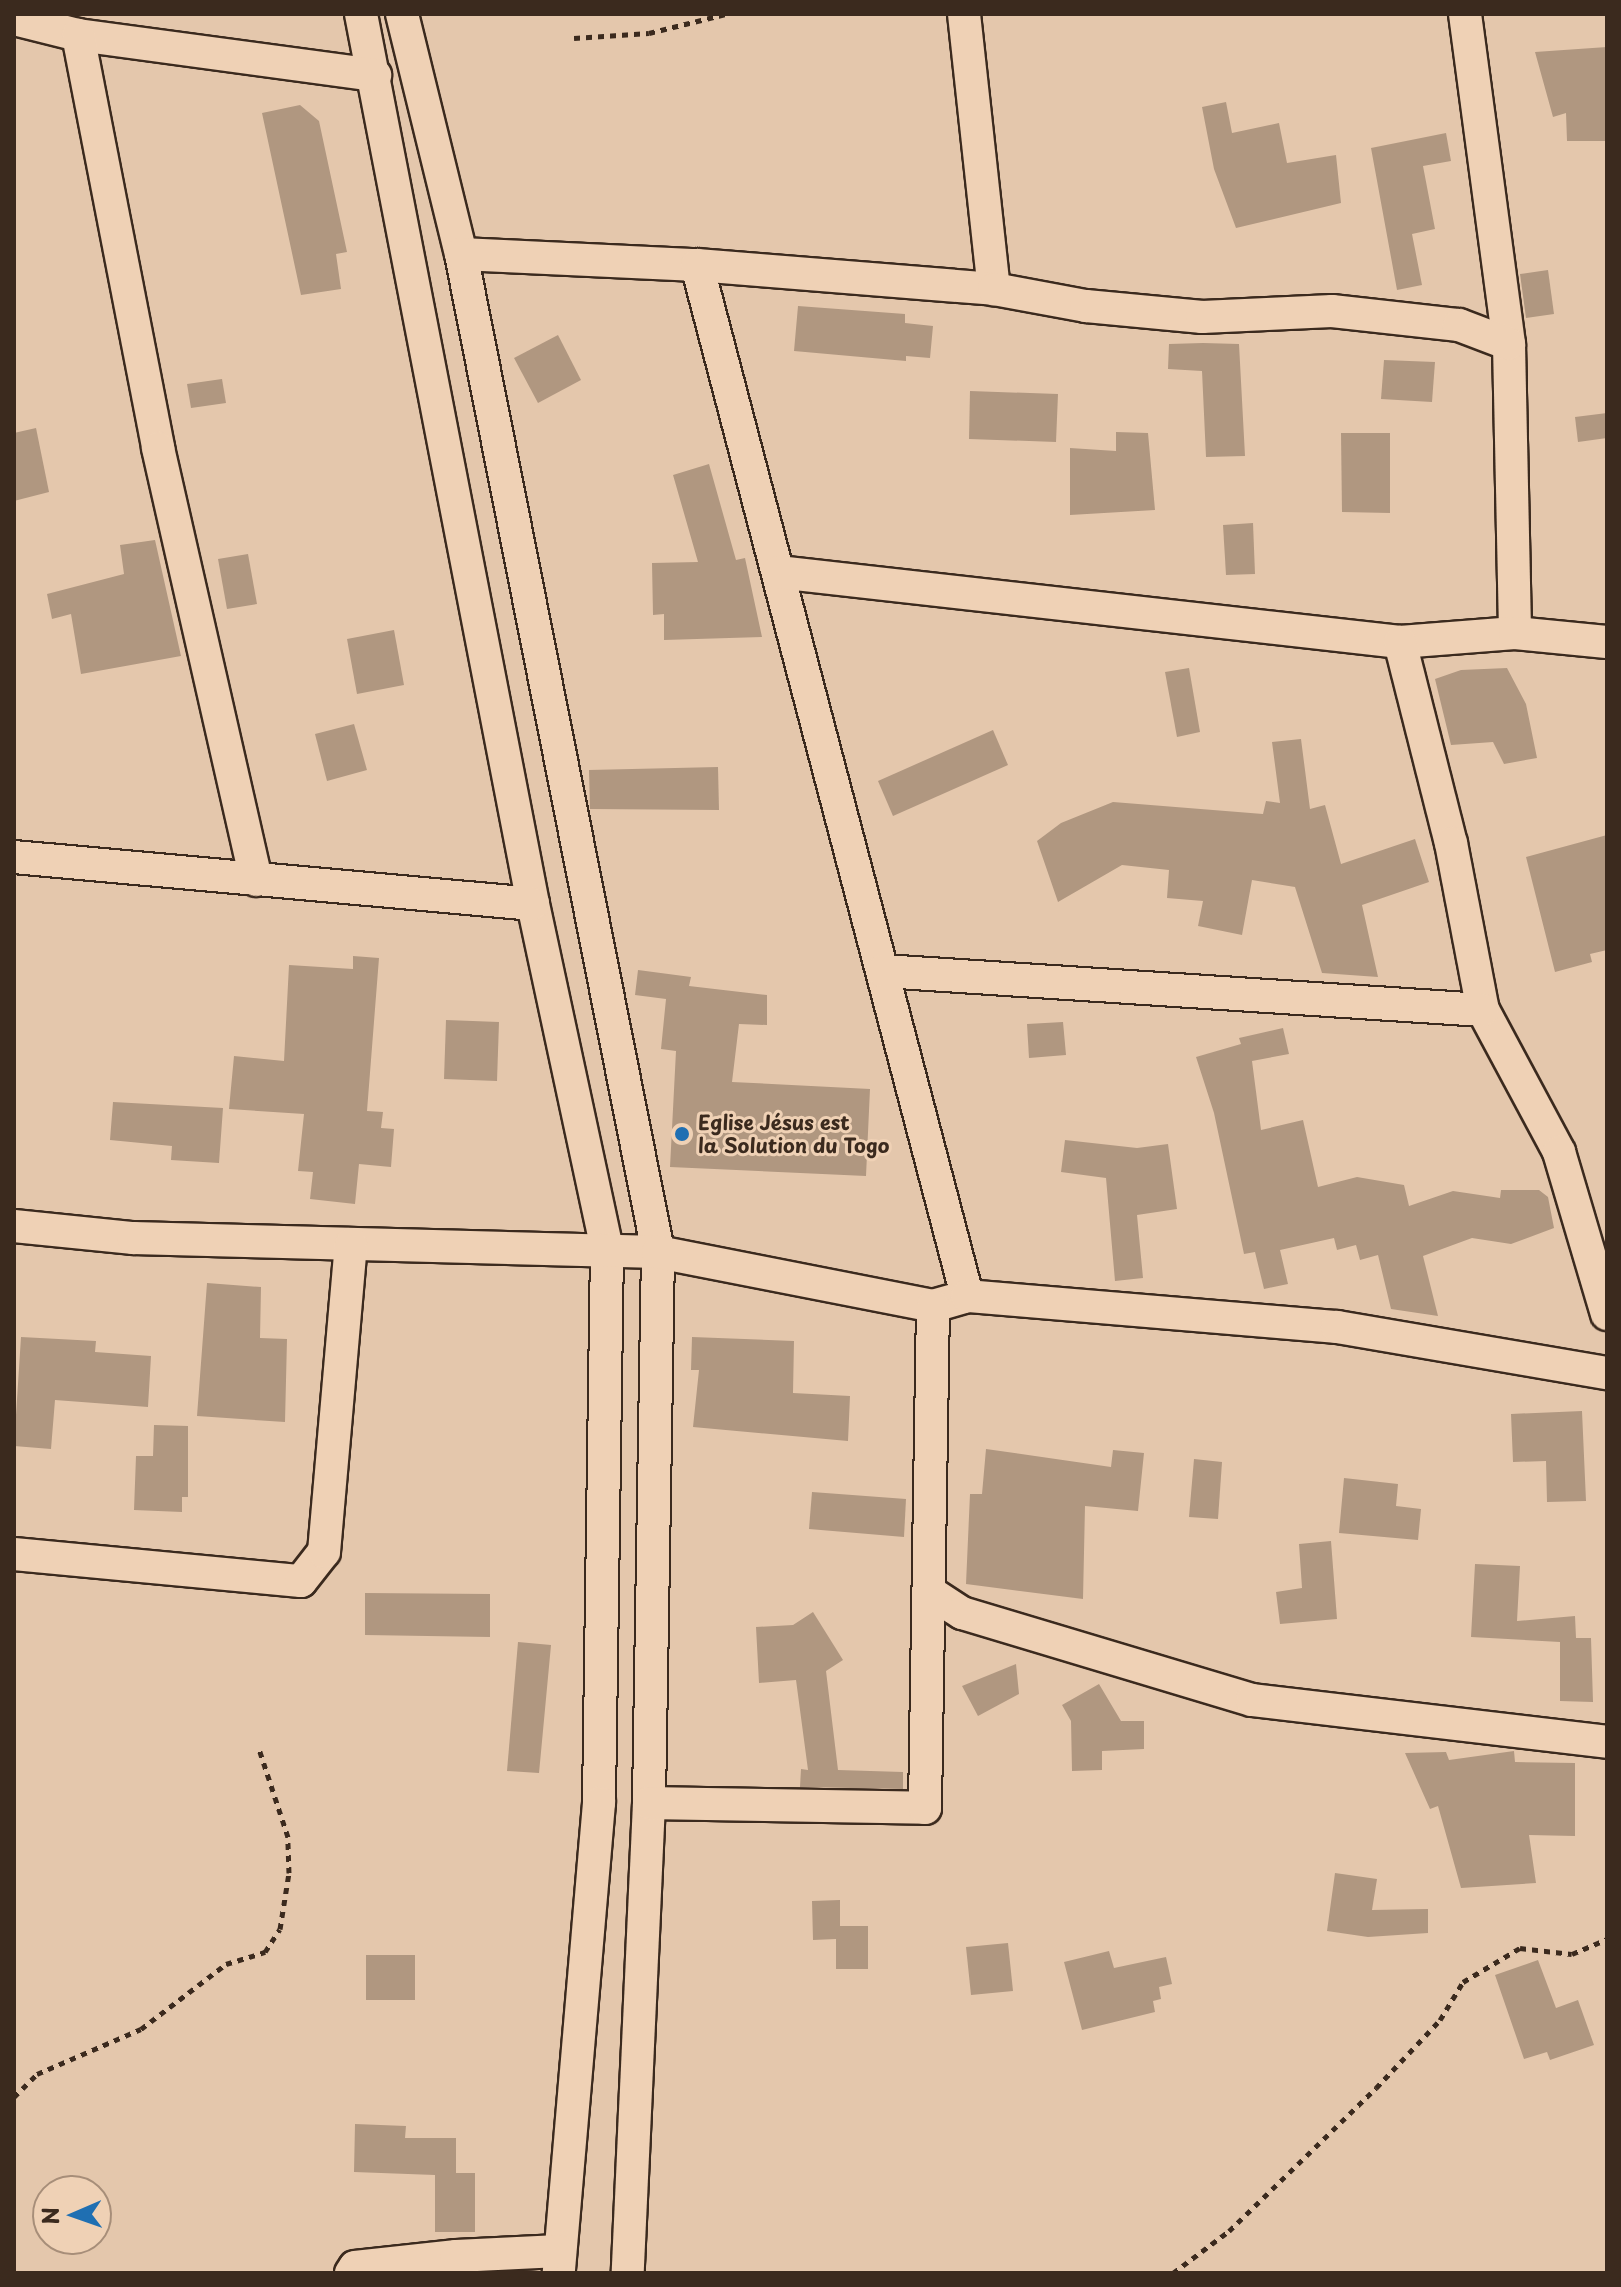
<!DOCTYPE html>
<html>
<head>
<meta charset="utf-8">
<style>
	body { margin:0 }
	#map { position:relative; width:1621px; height:2287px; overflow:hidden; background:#e4c7ac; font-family:"Playpen Sans",sans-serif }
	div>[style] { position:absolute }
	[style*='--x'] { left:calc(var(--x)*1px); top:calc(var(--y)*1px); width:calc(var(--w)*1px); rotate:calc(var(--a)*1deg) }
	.building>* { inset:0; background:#b09780 }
	.path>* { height:5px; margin-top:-2.5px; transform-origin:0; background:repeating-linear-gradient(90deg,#3b2a1e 0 6px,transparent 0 12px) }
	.roads { filter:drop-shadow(2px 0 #3b2a1e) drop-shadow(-2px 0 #3b2a1e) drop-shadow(0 2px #3b2a1e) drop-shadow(0 -2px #3b2a1e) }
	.minor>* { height:32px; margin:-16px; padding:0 16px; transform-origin:16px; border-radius:16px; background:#efd1b5 }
	.dots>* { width:22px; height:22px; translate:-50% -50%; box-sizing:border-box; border:4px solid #efd1b5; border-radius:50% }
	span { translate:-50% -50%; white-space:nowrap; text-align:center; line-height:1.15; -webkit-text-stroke:6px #efd1b5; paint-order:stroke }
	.poi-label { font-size:20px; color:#3b2a1e; font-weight:700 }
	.left { translate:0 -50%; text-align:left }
	.frame { position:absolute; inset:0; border:16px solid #3b2a1e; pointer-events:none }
	.north { position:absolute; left:32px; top:2175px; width:80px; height:80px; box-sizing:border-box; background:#efd1b5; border:2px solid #a78e79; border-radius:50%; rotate:268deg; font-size:22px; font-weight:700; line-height:32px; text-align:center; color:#3b2a1e }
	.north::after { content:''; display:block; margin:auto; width:28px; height:36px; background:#1f6fb2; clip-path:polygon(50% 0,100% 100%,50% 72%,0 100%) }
</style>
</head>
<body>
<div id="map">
	<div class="building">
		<i style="clip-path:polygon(1607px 47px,1607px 141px,1567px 141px,1566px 113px,1553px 117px,1535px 52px)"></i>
		<i style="clip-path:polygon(1226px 102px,1232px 133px,1279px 123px,1287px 163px,1336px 155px,1341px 203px,1236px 228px,1214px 169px,1202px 107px)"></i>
		<i style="clip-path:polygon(300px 105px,319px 121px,347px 252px,336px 254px,341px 289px,301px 295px,262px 113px)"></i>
		<i style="clip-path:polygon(1446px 133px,1451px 161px,1423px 166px,1435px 229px,1412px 234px,1422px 285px,1397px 290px,1371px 148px)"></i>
		<i style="clip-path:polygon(1548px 270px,1554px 314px,1526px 318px,1520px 274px)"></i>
		<i style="clip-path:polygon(798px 306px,905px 314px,905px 323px,933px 326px,930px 358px,906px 356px,906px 361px,794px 351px)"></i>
		<i style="clip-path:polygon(558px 335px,581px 380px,538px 403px,514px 358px)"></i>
		<i style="clip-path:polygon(1203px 343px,1239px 344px,1245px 456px,1206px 457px,1202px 371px,1168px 369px,1169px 344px)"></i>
		<i style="clip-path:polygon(1384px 360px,1435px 362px,1432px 402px,1381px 399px)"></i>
		<i style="clip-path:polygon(222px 379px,226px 403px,191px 408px,187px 384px)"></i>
		<i style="clip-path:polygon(970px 391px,1058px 394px,1056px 442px,969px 439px)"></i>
		<i style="clip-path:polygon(1607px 413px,1607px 438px,1578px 442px,1575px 417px)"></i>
		<i style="clip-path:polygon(36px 428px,49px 492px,14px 501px,14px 433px)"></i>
		<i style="clip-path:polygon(1116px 432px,1148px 433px,1155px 510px,1070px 515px,1070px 448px,1116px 451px)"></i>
		<i style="clip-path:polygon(1341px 433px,1390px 433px,1390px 513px,1342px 512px)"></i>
		<i style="clip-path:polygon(709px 464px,736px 560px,745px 558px,762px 637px,664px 640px,664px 614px,653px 615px,652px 563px,698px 562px,673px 475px)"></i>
		<i style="clip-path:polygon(1253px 523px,1255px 574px,1226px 575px,1223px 525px)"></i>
		<i style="clip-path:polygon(155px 540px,181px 656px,81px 674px,71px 614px,52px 619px,47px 594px,124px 574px,120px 545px)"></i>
		<i style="clip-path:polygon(248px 554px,257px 604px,227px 609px,218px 559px)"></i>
		<i style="clip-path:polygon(394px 630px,404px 685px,357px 694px,347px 639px)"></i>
		<i style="clip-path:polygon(1189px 668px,1200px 732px,1177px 737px,1165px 672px)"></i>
		<i style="clip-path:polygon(1507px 668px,1526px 704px,1537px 758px,1504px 764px,1493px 742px,1451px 745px,1435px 679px,1461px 670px)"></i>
		<i style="clip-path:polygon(354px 724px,367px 770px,327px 781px,315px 734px)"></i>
		<i style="clip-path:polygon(993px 730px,1008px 765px,893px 816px,878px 781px)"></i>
		<i style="clip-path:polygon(1301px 739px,1310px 809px,1325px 805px,1341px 864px,1415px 839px,1429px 882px,1362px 905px,1378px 977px,1322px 973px,1295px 887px,1252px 880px,1242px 935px,1198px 926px,1203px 901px,1167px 898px,1169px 870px,1122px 865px,1058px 902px,1037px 841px,1061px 823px,1113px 802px,1263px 814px,1266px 801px,1280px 803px,1272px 742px)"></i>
		<i style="clip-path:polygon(718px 767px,719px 810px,590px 809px,589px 770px)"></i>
		<i style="clip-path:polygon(1607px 835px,1607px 950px,1590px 954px,1592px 962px,1555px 972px,1526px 857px)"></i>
		<i style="clip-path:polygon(353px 956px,379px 958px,367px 1111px,383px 1112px,381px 1128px,394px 1129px,391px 1167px,359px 1164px,355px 1204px,310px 1199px,313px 1172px,298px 1171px,304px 1114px,229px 1109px,234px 1056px,284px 1061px,289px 965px,353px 969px)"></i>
		<i style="clip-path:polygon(638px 970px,691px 977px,689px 986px,767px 995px,767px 1025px,739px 1024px,732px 1082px,870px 1089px,866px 1176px,670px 1167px,676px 1051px,661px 1049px,666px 999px,635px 995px)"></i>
		<i style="clip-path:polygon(446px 1020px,499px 1022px,497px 1081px,444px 1079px)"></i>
		<i style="clip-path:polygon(1063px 1022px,1066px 1055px,1029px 1058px,1027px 1024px)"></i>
		<i style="clip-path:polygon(1283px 1028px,1289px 1054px,1252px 1061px,1261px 1130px,1303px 1120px,1318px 1187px,1357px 1177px,1404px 1185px,1409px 1206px,1453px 1191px,1500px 1198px,1501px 1190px,1539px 1190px,1548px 1197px,1554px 1228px,1511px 1244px,1472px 1238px,1423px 1256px,1438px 1316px,1391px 1309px,1378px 1255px,1360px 1260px,1356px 1245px,1337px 1250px,1334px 1238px,1280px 1250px,1288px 1284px,1264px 1289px,1255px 1252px,1244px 1254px,1214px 1113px,1196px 1057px,1241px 1044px,1239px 1038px)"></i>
		<i style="clip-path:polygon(113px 1102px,223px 1108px,219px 1163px,171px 1160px,172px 1146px,110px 1140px)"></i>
		<i style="clip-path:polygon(1065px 1140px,1137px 1148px,1168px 1144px,1177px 1209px,1137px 1215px,1143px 1278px,1115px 1281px,1106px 1178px,1061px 1172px)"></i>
		<i style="clip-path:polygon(207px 1283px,261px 1287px,260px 1338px,287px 1339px,285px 1422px,197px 1416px)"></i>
		<i style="clip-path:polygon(21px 1337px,96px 1341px,95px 1352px,151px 1356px,148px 1407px,55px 1400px,51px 1449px,14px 1446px)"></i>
		<i style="clip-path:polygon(692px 1337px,794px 1341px,793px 1393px,850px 1396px,848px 1441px,693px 1427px,699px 1370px,691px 1370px)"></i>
		<i style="clip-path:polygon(1582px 1411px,1586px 1501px,1547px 1502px,1546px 1461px,1513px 1462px,1511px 1414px)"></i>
		<i style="clip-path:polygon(154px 1425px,188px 1426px,188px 1497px,182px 1497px,182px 1512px,134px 1510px,136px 1456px,153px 1456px)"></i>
		<i style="clip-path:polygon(986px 1449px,1111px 1467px,1113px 1450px,1144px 1453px,1138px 1511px,1085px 1506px,1083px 1599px,966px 1584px,970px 1494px,982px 1494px)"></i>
		<i style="clip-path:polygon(1194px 1459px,1222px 1462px,1218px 1519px,1189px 1517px)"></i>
		<i style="clip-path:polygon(1344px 1478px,1398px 1484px,1396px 1506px,1421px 1509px,1418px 1540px,1339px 1533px)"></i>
		<i style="clip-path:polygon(812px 1492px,906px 1499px,904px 1537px,809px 1529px)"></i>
		<i style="clip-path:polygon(1331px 1541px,1337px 1619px,1280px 1624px,1276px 1592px,1302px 1588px,1299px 1544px)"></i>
		<i style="clip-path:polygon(1475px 1564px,1520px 1566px,1517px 1621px,1575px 1616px,1576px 1638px,1591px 1638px,1593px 1702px,1560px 1701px,1560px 1642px,1471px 1637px)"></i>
		<i style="clip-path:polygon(365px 1593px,490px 1594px,490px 1637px,365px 1635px)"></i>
		<i style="clip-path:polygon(813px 1612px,843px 1660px,826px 1671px,838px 1770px,903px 1772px,903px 1789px,800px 1787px,801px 1769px,808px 1770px,796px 1680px,759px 1683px,756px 1627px,793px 1625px)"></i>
		<i style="clip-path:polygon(518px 1642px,551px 1645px,539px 1773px,507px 1771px)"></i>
		<i style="clip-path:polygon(1016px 1664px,1019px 1694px,978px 1716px,962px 1686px)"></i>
		<i style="clip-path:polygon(1099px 1684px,1121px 1721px,1144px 1721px,1144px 1749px,1102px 1751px,1102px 1770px,1072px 1771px,1071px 1721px,1062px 1705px)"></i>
		<i style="clip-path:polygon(1514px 1751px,1515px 1762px,1575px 1763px,1575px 1836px,1529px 1835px,1536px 1883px,1461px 1888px,1438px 1806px,1430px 1809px,1405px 1753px,1446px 1752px,1449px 1760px)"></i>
		<i style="clip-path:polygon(1335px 1873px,1377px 1879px,1372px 1910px,1428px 1909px,1428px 1933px,1368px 1937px,1327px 1931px)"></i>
		<i style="clip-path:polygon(840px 1900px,840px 1926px,868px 1926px,868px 1969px,836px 1969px,836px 1939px,813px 1940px,812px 1901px)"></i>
		<i style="clip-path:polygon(1008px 1943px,1013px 1991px,971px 1995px,966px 1947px)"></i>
		<i style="clip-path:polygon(1109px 1951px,1114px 1968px,1166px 1957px,1172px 1984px,1159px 1987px,1161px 1999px,1153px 2001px,1155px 2012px,1082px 2030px,1064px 1962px)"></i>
		<i style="clip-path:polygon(366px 1955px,415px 1955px,415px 2000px,366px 2000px)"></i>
		<i style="clip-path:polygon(1538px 1960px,1556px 2008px,1578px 2000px,1594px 2045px,1550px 2060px,1547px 2052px,1524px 2059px,1495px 1975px)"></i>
		<i style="clip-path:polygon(355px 2124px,406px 2126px,405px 2138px,456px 2138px,456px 2173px,475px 2173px,475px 2232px,435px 2232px,435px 2175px,354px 2172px)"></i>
	</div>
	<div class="path">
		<i style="--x:574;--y:38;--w:75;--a:-3.8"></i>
		<i style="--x:649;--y:33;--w:79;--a:-13.9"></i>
		<i style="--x:14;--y:2097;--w:33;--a:-45"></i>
		<i style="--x:37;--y:2074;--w:113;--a:-23.4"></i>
		<i style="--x:141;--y:2029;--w:107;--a:-37.4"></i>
		<i style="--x:226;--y:1964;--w:41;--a:-17.1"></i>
		<i style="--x:265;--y:1952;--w:27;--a:-57"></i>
		<i style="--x:280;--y:1929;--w:57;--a:-80.9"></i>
		<i style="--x:289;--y:1873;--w:36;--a:-92"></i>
		<i style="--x:288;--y:1837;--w:93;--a:-108.2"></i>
		<i style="--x:1173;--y:2273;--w:70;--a:-36.9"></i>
		<i style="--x:1229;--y:2231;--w:205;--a:-44.2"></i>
		<i style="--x:1376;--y:2088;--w:93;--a:-46.7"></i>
		<i style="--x:1440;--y:2020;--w:44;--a:-58.8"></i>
		<i style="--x:1463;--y:1982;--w:66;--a:-30.8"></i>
		<i style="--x:1520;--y:1948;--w:52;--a:6.6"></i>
		<i style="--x:1572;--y:1954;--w:38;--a:-23"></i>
	</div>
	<div class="roads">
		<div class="minor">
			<i style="--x:361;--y:14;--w:906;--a:79.06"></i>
			<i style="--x:533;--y:904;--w:353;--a:77.9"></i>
			<i style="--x:607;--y:1249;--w:554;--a:90.83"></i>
			<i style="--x:599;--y:1803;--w:472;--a:94.9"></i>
			<i style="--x:402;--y:14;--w:247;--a:76.2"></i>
			<i style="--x:461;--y:254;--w:1017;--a:78.83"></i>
			<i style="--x:658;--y:1252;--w:551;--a:90.94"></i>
			<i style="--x:649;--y:1803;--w:470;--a:92.6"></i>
			<i style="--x:964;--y:14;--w:277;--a:83.8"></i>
			<i style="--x:1465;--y:14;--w:333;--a:82.4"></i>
			<i style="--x:1509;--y:344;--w:289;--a:88.8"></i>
			<i style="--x:14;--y:19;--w:66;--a:14"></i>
			<i style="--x:78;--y:35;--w:300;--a:7.7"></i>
			<i style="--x:78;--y:35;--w:421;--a:79"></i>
			<i style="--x:158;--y:448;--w:443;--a:77.2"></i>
			<i style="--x:461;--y:254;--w:236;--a:2.7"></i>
			<i style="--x:697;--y:265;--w:298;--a:4.6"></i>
			<i style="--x:994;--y:289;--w:94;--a:10.5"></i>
			<i style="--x:1086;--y:306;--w:117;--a:5.4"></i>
			<i style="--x:1202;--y:317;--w:130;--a:-2.6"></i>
			<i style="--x:1332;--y:311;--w:128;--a:6.3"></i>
			<i style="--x:1459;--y:325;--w:53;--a:20.8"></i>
			<i style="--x:697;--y:265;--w:1066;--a:75.32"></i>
			<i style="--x:778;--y:572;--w:626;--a:6.42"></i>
			<i style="--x:1400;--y:642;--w:115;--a:-4.5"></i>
			<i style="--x:1515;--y:633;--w:92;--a:5.6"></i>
			<i style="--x:1400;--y:642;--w:207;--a:75.8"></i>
			<i style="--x:1451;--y:843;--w:170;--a:79.2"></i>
			<i style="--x:1483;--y:1010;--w:161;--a:61.8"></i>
			<i style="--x:1559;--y:1152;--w:169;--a:73.5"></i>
			<i style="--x:14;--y:857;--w:521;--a:5.17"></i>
			<i style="--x:883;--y:971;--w:601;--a:3.72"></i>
			<i style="--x:14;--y:1226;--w:120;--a:5.8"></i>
			<i style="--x:133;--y:1238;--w:525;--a:1.53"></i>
			<i style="--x:658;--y:1252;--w:280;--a:11.1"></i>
			<i style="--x:933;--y:1306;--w:35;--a:-16"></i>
			<i style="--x:967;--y:1296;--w:371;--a:4.8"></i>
			<i style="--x:1337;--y:1327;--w:274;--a:9.7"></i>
			<i style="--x:14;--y:1554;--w:288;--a:5.4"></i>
			<i style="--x:301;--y:1581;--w:37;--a:-52"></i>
			<i style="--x:324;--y:1552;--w:309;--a:-85"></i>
			<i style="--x:931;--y:1593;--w:37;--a:33"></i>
			<i style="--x:962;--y:1613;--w:303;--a:16.7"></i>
			<i style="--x:1252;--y:1700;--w:357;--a:6.7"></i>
			<i style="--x:649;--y:1803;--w:276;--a:1"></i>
			<i style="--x:925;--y:1808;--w:502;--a:-89.09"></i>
			<i style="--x:351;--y:2273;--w:7;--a:-56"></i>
			<i style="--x:355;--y:2267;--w:102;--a:-6.2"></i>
			<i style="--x:456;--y:2256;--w:103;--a:-2.8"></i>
		</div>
	</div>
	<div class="dots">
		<i style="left:682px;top:1134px;background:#1f6fb2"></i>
	</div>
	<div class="poi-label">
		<span class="left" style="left:698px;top:1134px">Eglise Jésus est<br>la Solution du Togo</span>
	</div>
	<div class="frame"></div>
	<div class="north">N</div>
</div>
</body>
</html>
